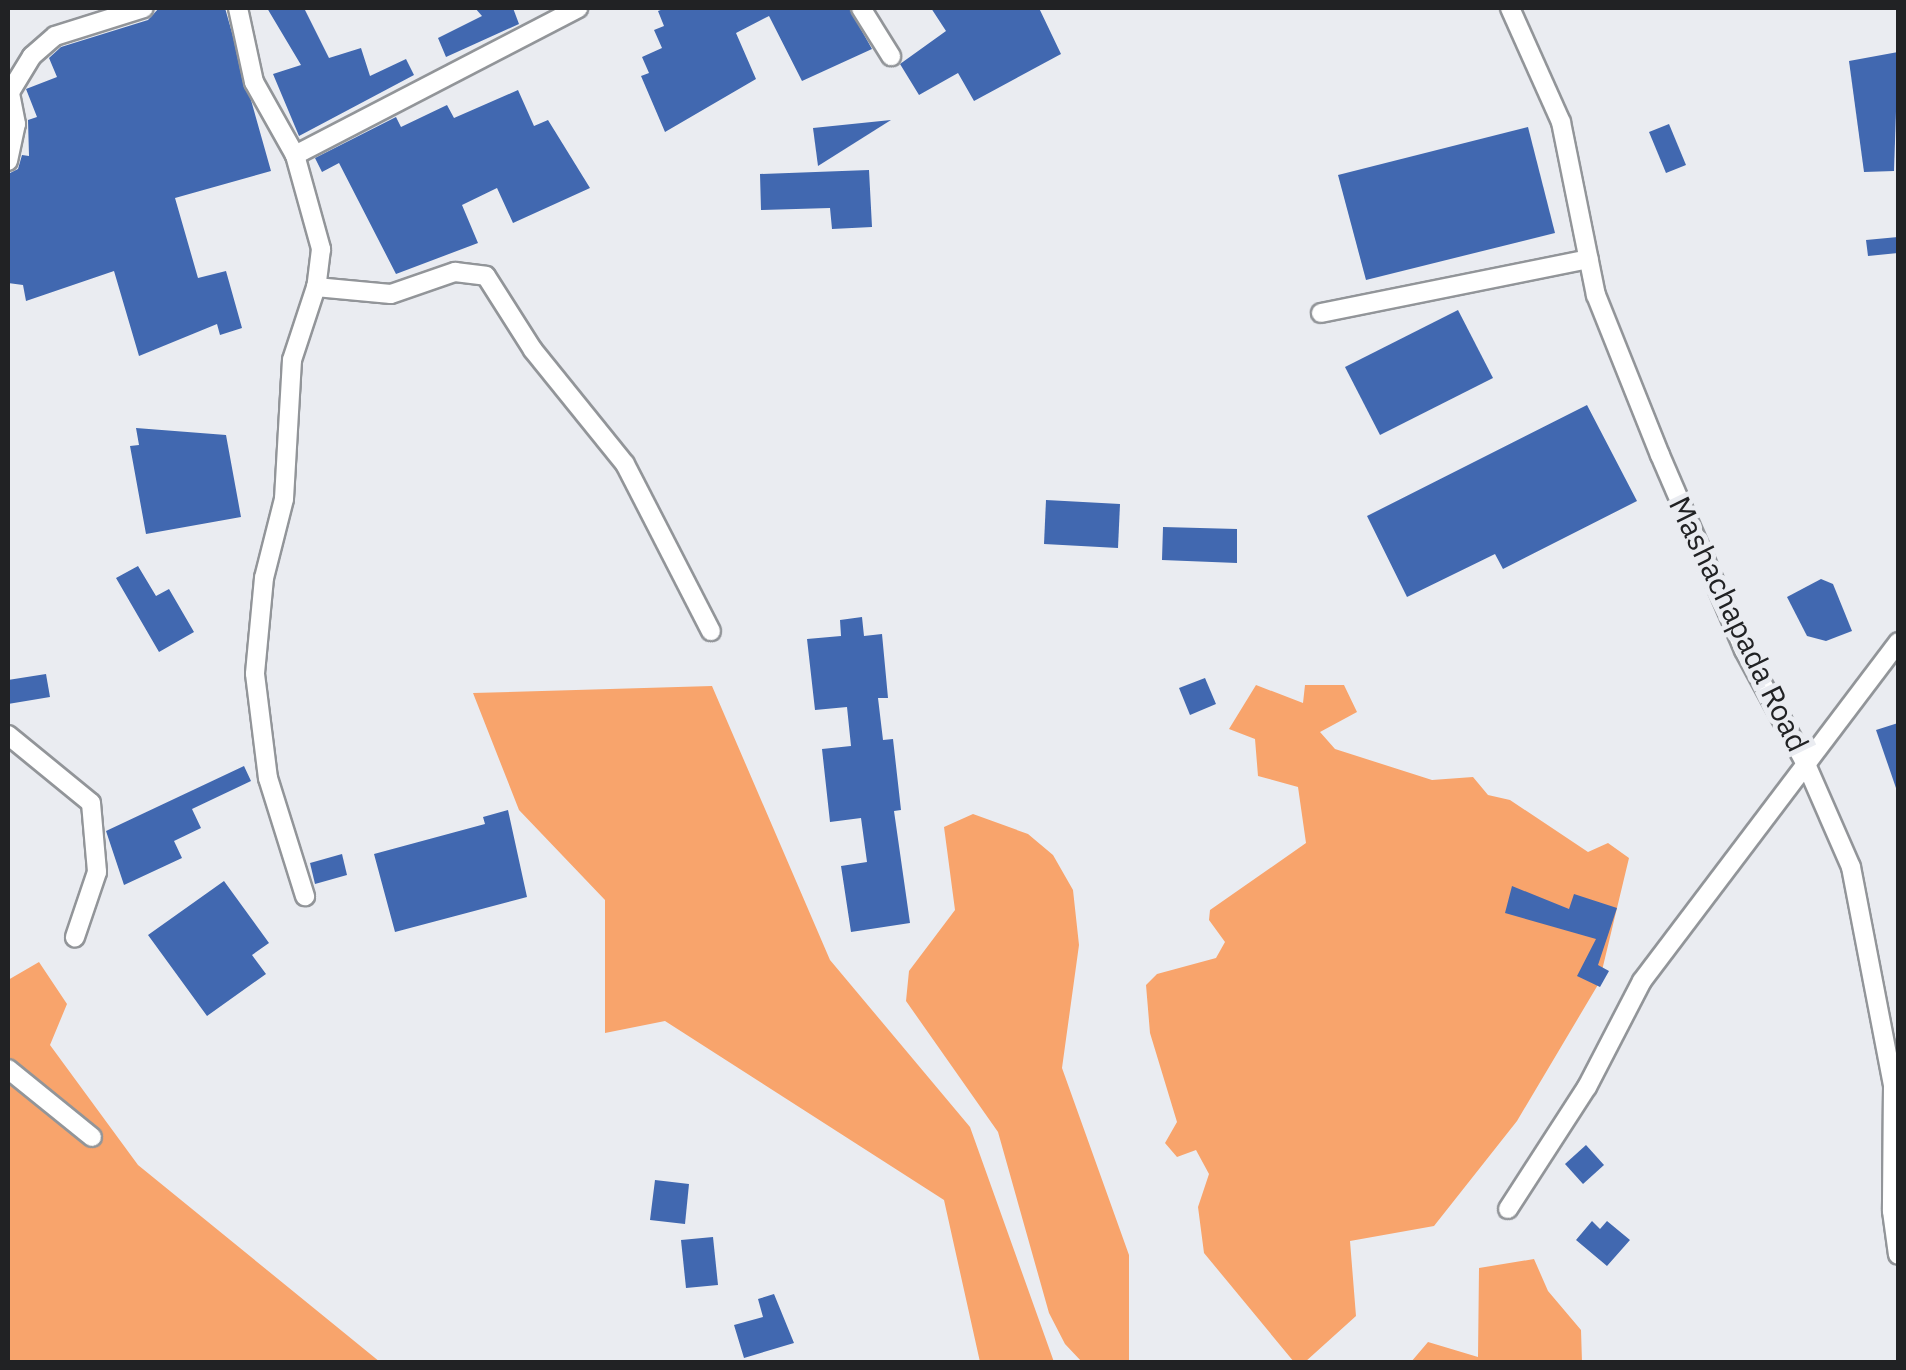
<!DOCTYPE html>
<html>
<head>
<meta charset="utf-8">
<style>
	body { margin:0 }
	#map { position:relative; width:1906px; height:1370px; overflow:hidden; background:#eaecf1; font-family:"IBM Plex Sans",sans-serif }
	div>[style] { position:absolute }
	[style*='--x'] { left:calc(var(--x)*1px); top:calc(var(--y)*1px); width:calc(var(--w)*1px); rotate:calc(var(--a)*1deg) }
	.forest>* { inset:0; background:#f8a46c }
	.building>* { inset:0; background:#4168b0 }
	.roads { filter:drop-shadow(2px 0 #929599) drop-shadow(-2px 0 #929599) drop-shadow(0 2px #929599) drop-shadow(0 -2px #929599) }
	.minor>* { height:18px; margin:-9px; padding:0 9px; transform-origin:9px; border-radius:9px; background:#fff }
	span { translate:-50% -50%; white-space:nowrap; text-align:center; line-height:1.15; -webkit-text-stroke:10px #eaecf1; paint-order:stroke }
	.street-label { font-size:30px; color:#212224 }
	.frame { position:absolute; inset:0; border:10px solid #212224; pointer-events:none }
</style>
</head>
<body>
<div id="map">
	<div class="forest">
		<i style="clip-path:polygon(1256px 685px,1303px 703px,1305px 685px,1344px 685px,1357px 712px,1320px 732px,1335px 749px,1432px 780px,1473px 777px,1488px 795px,1510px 800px,1588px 852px,1608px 843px,1629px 858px,1599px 983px,1517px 1121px,1434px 1226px,1350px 1241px,1356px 1316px,1305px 1362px,1294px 1362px,1204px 1253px,1198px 1207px,1209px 1174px,1196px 1150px,1177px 1157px,1165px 1143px,1177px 1122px,1150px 1033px,1146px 985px,1157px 974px,1216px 958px,1225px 942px,1209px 920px,1210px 910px,1306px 843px,1298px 787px,1258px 776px,1255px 739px,1229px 729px)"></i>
		<i style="clip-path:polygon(712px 686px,830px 960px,970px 1127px,1054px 1362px,980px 1362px,944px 1200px,665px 1021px,605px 1033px,605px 900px,519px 810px,473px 693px)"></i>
		<i style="clip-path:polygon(973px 814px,1028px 834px,1053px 855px,1073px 890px,1079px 945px,1062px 1068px,1129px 1255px,1129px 1362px,1082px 1362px,1065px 1344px,1049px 1313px,998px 1132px,906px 1001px,909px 971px,955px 910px,944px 827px)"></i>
		<i style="clip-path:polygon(39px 962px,67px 1004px,50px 1045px,138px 1165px,380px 1362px,8px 1362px,8px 980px)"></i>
		<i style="clip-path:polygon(1534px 1259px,1548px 1291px,1581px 1330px,1582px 1362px,1411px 1362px,1428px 1342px,1478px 1357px,1479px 1268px)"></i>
	</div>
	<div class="building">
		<i style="clip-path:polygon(159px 8px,225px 8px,271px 171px,175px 198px,198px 278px,226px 271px,242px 328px,220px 335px,217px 324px,139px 356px,114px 271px,26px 301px,23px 285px,8px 283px,8px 174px,18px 169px,22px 155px,29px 156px,28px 120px,37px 117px,26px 89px,57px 77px,49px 58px,61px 47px,148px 20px)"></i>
		<i style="clip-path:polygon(267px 8px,304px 8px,329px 58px,361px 48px,370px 76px,406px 59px,414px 75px,299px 136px,273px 74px,301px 65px)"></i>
		<i style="clip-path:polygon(475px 8px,513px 8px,519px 24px,446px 57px,438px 38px,482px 16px)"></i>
		<i style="clip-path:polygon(666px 8px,849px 8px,872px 49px,802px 81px,769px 16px,736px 33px,756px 79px,665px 132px,641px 76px,649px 73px,642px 57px,662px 48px,654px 30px,664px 26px,658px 11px)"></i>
		<i style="clip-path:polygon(931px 8px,1039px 8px,1061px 54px,974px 101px,958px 73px,919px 95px,900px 64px,946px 31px)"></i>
		<i style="clip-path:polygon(1898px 52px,1894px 171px,1864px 172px,1849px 61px)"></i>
		<i style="clip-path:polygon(518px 90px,534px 126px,548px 120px,590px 188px,513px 223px,497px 188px,462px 205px,478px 243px,396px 274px,339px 163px,322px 172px,315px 158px,396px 117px,401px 127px,447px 105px,454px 118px)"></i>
		<i style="clip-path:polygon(891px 120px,818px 166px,813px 128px)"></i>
		<i style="clip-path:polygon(1669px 124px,1686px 165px,1666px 173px,1649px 132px)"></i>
		<i style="clip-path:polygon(1528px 127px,1555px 233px,1366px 280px,1338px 175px)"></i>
		<i style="clip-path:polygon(869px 170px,872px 227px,832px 229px,830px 208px,761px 210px,760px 174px)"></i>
		<i style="clip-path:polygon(1898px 237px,1898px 253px,1868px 256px,1866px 240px)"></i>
		<i style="clip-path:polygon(1458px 310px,1493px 378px,1380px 435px,1345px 367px)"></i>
		<i style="clip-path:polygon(1587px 405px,1637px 501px,1503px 569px,1495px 554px,1407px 597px,1367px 516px)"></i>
		<i style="clip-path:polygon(136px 428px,226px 435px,241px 517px,146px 534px,130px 446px,139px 445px)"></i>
		<i style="clip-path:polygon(1046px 500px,1120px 504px,1118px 548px,1044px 544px)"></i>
		<i style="clip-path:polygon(1163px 527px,1237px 529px,1237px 563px,1162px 560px)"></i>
		<i style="clip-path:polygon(138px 566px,156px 596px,169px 589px,194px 632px,159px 652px,116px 578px)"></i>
		<i style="clip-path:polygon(1821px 579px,1833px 584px,1852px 631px,1826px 641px,1807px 636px,1787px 597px)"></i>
		<i style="clip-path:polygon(862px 617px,864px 636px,882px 634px,888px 698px,878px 698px,883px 740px,893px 739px,901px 810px,894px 811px,910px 923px,851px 932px,841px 866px,867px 862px,861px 818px,830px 822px,822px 749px,851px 746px,847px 707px,815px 710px,807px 639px,841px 636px,840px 620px)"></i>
		<i style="clip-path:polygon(46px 674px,50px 697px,8px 704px,8px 680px)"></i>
		<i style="clip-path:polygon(1205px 678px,1216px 704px,1190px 715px,1179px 688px)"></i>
		<i style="clip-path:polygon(1898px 723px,1898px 788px,1896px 788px,1876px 730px)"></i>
		<i style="clip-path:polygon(244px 766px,251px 781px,192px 809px,201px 828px,174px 841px,182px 858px,124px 885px,106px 831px)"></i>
		<i style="clip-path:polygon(508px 810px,527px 897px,395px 932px,374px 854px,485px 824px,483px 817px)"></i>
		<i style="clip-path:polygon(342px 854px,347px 875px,315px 884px,310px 863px)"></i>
		<i style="clip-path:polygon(224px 881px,269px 943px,252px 955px,266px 974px,207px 1016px,148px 935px)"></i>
		<i style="clip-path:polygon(1512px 886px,1569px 909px,1574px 894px,1617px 908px,1598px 965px,1609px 971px,1600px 987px,1577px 976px,1596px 939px,1505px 913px)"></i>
		<i style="clip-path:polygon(1586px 1145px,1604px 1165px,1583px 1184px,1565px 1164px)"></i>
		<i style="clip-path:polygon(655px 1180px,689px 1184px,685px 1224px,650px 1220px)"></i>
		<i style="clip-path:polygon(1592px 1221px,1600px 1229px,1607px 1221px,1630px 1240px,1607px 1266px,1576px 1240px)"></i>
		<i style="clip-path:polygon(713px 1237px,718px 1285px,686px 1288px,681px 1240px)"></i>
		<i style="clip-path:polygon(774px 1294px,794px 1343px,744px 1358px,734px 1325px,763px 1317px,758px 1299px)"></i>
	</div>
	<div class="roads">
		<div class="minor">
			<i style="--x:238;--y:8;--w:76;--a:77.8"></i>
			<i style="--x:254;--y:82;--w:84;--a:60.7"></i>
			<i style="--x:295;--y:155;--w:98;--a:74.5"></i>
			<i style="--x:321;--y:249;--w:38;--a:97"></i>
			<i style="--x:316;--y:287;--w:77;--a:108.2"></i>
			<i style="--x:292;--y:360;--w:139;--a:93.3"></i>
			<i style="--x:284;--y:499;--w:81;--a:104.2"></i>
			<i style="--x:264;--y:578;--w:96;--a:95.4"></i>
			<i style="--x:255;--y:674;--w:105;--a:82.9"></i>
			<i style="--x:268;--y:778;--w:124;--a:72.6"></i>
			<i style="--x:861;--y:8;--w:57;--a:58"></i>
			<i style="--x:1510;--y:8;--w:125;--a:65.9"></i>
			<i style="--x:1561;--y:122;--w:177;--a:78.6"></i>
			<i style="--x:1596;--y:295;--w:172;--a:68.2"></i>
			<i style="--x:1660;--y:455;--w:212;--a:66.7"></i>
			<i style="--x:1744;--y:650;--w:130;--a:61.5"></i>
			<i style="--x:1806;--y:764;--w:112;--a:66.4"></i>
			<i style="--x:1851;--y:867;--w:223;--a:79.1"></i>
			<i style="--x:1893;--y:1086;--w:125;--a:90.5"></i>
			<i style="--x:1892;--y:1211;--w:44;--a:82.2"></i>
			<i style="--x:295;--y:155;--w:319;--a:-27.4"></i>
			<i style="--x:8;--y:161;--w:38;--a:-78"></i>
			<i style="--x:16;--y:124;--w:33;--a:-101"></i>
			<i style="--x:10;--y:92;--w:42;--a:-58.6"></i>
			<i style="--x:32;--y:56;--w:30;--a:-41"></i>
			<i style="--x:55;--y:36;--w:93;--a:-17.5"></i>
			<i style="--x:316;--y:287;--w:75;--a:5.3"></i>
			<i style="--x:391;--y:294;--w:68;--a:-19"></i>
			<i style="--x:455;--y:272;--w:31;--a:7"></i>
			<i style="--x:486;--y:276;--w:88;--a:57.6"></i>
			<i style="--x:533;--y:350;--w:146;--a:51.1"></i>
			<i style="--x:625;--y:464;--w:188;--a:62.8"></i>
			<i style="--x:1321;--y:313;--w:273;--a:-11.4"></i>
			<i style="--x:8;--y:735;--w:107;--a:39.3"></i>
			<i style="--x:91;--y:803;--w:69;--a:85"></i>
			<i style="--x:97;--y:872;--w:69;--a:108.7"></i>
			<i style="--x:8;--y:1069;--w:108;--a:39"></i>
			<i style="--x:1508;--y:1209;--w:145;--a:-57.1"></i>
			<i style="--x:1587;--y:1087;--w:119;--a:-62.6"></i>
			<i style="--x:1642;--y:981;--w:425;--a:-52.9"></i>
		</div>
	</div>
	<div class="street-label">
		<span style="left:1739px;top:624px;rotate:64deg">Mashachapada Road</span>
	</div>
	<div class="frame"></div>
</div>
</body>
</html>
